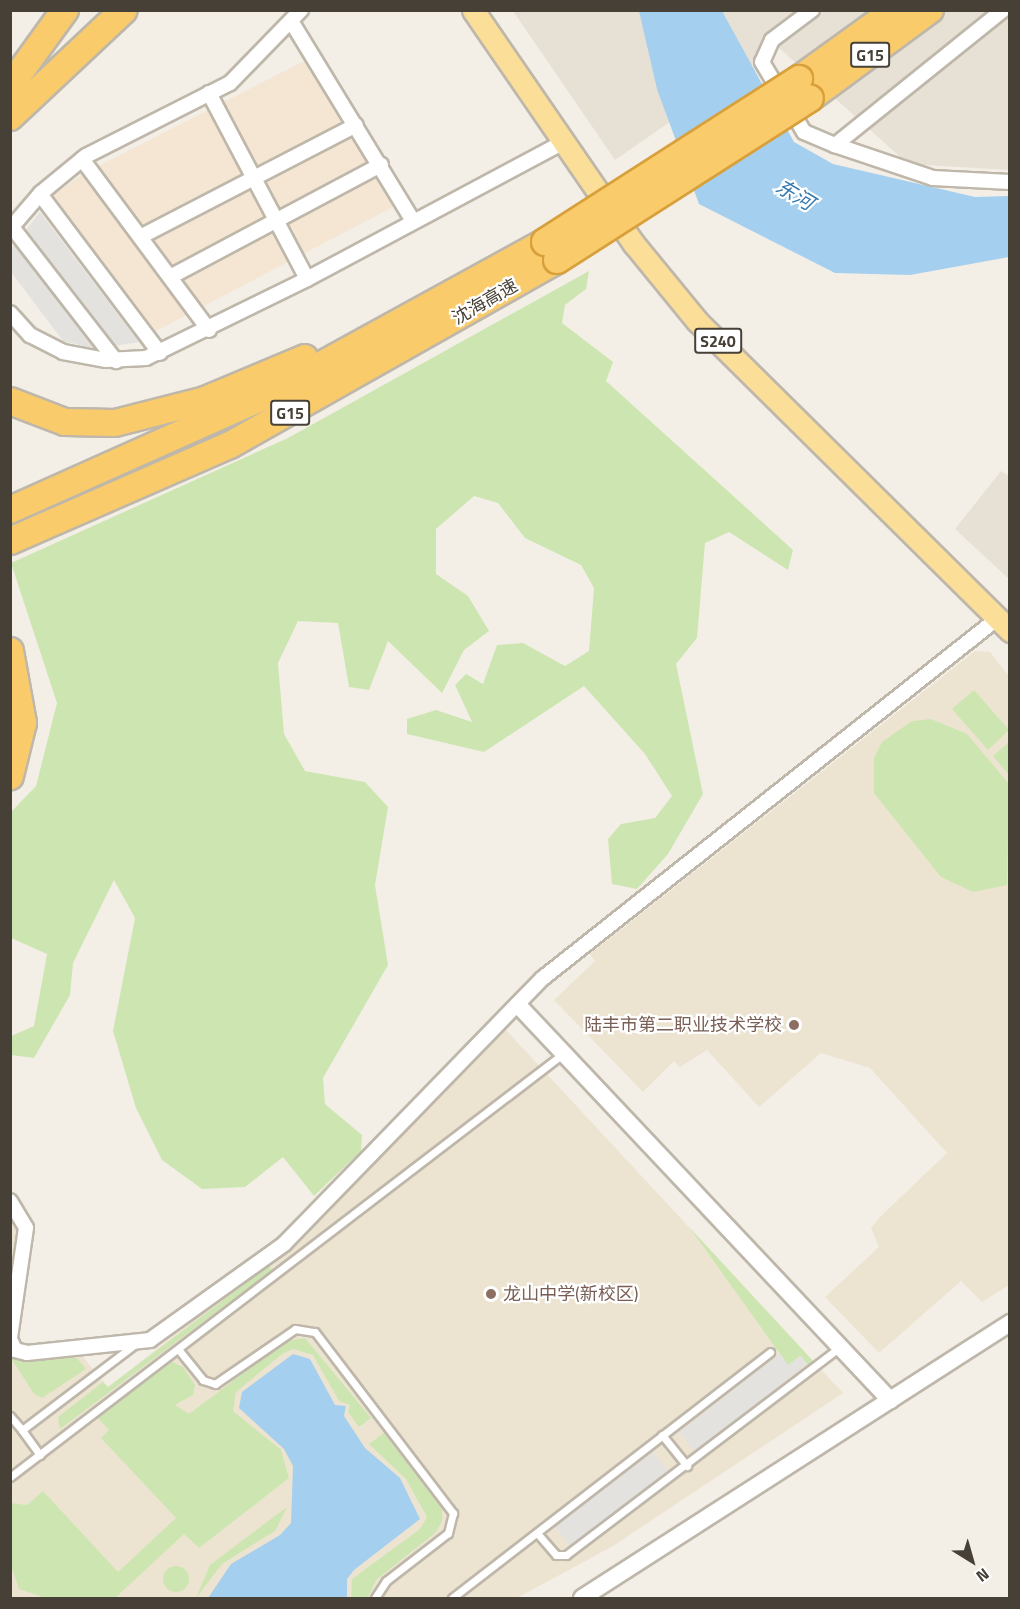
<!DOCTYPE html>
<html>
<head>
<meta charset="utf-8">
<style>
	body { margin:0 }
	#map { position:relative; width:1020px; height:1609px; overflow:hidden; background:#f3efe7; font-family:"Titillium Web","Noto Sans SC",sans-serif }
	div>[style] { position:absolute }
	[style*='--x'] { left:calc(var(--x)*1px); top:calc(var(--y)*1px); width:calc(var(--w)*1px); rotate:calc(var(--a)*1deg) }
	.residential>* { inset:0; background:#e7e1d5 }
	.commercial>* { inset:0; background:#f4e6d2 }
	.education>* { inset:0; background:#ece4d1 }
	.green>* { inset:0; background:#cde6b1 }
	.round { border-radius:50% }
	.parking>* { inset:0; background:#e4e2df }
	.water>* { inset:0; background:#a5cfee }
	.roads { filter:drop-shadow(2px 0 #beb7aa) drop-shadow(-2px 0 #beb7aa) drop-shadow(0 2px #beb7aa) drop-shadow(0 -2px #beb7aa) }
	.service>* { height:7px; margin:-3.5px; padding:0 3.5px; transform-origin:3.5px; border-radius:3.5px; background:#fff }
	.minor>* { height:14px; margin:-7px; padding:0 7px; transform-origin:7px; border-radius:7px; background:#fff }
	.tertiary>* { height:16px; margin:-8px; padding:0 8px; transform-origin:8px; border-radius:8px; background:#fff }
	.primary>* { height:21px; margin:-10.5px; padding:0 10.5px; transform-origin:10.5px; border-radius:10.5px; background:#fbdf98 }
	.motorway>* { height:26px; margin:-13px; padding:0 13px; transform-origin:13px; border-radius:13px; background:#f9cb6b }
	.bridges { filter:drop-shadow(2px 0 #d8a03b) drop-shadow(-2px 0 #d8a03b) drop-shadow(0 2px #d8a03b) drop-shadow(0 -2px #d8a03b) }
	.motorway-bridge>* { height:26px; margin:-13px; padding:0 13px; transform-origin:13px; border-radius:13px; background:#f9cb6b }
	.dots>* { width:16px; height:16px; translate:-50% -50%; box-sizing:border-box; border:3px solid #fff; border-radius:50% }
	span { translate:-50% -50%; white-space:nowrap; text-align:center; line-height:1.15; -webkit-text-stroke:4.5px #fff; paint-order:stroke }
	.shield-label span { padding:2px 4px; background:#fff; border:2px solid; border-radius:4px; -webkit-text-stroke-width:0 }
	.shield-label { font-size:16px; color:#464036; font-weight:700 }
	.street-label { font-size:18px; color:#464036 }
	.education-label { font-size:18px; color:#785e54 }
	.right { translate:-100% -50%; text-align:right }
	.left { translate:0 -50%; text-align:left }
	.water-label { font-size:20px; color:#3279ae; font-style:italic }
	.frame { position:absolute; inset:0; border:12px solid #464036; pointer-events:none }
	.north { position:absolute; left:942px; top:1531px; width:60px; height:60px; -webkit-text-stroke:4px #fff; paint-order:stroke; rotate:143deg; font-size:16px; font-weight:700; line-height:24px; text-align:center; color:#464036 }
	.north::after { content:''; display:block; margin:auto; width:21px; height:27px; background:#464036; clip-path:polygon(50% 0,100% 100%,50% 72%,0 100%) }
</style>
</head>
<body>
<div id="map">
	<div class="residential">
		<i style="clip-path:polygon(513px 11px,1009px 11px,1009px 170px,908px 164px,778px 47px,615px 160px)"></i>
		<i style="clip-path:polygon(1001px 471px,1009px 476px,1009px 579px,955px 529px)"></i>
	</div>
	<div class="commercial">
		<i style="clip-path:polygon(304px 61px,393px 207px,156px 331px,51px 197px,83px 174px)"></i>
	</div>
	<div class="education">
		<i style="clip-path:polygon(975px 651px,990px 652px,1009px 676px,1009px 1285px,982px 1302px,961px 1281px,879px 1353px,825px 1297px,879px 1247px,871px 1228px,879px 1218px,947px 1153px,870px 1068px,821px 1053px,759px 1107px,707px 1050px,680px 1067px,674px 1061px,643px 1092px,554px 1000px,595px 961px,590px 954px)"></i>
		<i style="clip-path:polygon(506px 1030px,843px 1393px,613px 1546px,517px 1598px,11px 1598px,11px 1358px,83px 1357px,108px 1387px,301px 1237px)"></i>
		<i style="clip-path:polygon(11px 1208px,19px 1217px,11px 1287px)"></i>
	</div>
	<div class="green">
		<i style="clip-path:polygon(589px 271px,586px 289px,565px 305px,562px 323px,613px 362px,606px 381px,793px 550px,788px 570px,729px 532px,705px 543px,697px 638px,676px 664px,703px 794px,668px 854px,637px 889px,612px 884px,608px 839px,621px 824px,655px 818px,672px 796px,645px 754px,584px 686px,484px 752px,407px 734px,407px 719px,436px 710px,472px 722px,455px 685px,466px 674px,483px 684px,497px 645px,523px 643px,565px 666px,589px 651px,594px 588px,581px 565px,525px 538px,498px 503px,474px 496px,436px 529px,436px 574px,468px 596px,489px 631px,464px 650px,442px 693px,388px 641px,369px 690px,349px 687px,338px 623px,298px 621px,278px 663px,284px 734px,305px 771px,365px 782px,388px 807px,375px 885px,388px 965px,323px 1078px,325px 1104px,362px 1135px,361px 1151px,314px 1196px,283px 1157px,245px 1187px,202px 1189px,162px 1160px,136px 1108px,113px 1031px,135px 918px,114px 880px,73px 963px,70px 995px,34px 1058px,11px 1055px,11px 1036px,34px 1026px,47px 954px,11px 938px,11px 812px,36px 786px,57px 703px,11px 563px,288px 438px)"></i>
		<i style="clip-path:polygon(974px 690px,1009px 730px,988px 750px,952px 709px)"></i>
		<i style="clip-path:polygon(931px 719px,967px 734px,1009px 784px,1007px 885px,973px 892px,941px 877px,874px 793px,874px 758px,882px 742px,912px 721px)"></i>
		<i style="clip-path:polygon(1009px 742px,1009px 775px,993px 756px)"></i>
		<i style="clip-path:polygon(19px 1217px,20px 1226px,11px 1287px,11px 1264px)"></i>
		<i style="clip-path:polygon(690px 1228px,813px 1361px,808px 1365px,800px 1356px,788px 1365px)"></i>
		<i style="clip-path:polygon(269px 1266px,272px 1270px,60px 1429px,58px 1417px,103px 1382px,108px 1387px)"></i>
		<i style="clip-path:polygon(305px 1338px,371px 1418px,359px 1427px,348px 1412px,350px 1405px,339px 1401px,313px 1355px,293px 1349px,282px 1354px,236px 1392px,233px 1411px,281px 1450px,289px 1478px,199px 1548px,184px 1534px,115px 1598px,45px 1598px,19px 1589px,11px 1566px,11px 1503px,27px 1505px,43px 1491px,118px 1572px,176px 1518px,101px 1438px,109px 1430px,97px 1417px,172px 1362px,183px 1367px,195px 1385px,193px 1395px,175px 1405px,189px 1414px,286px 1341px)"></i>
		<i style="clip-path:polygon(11px 1358px,77px 1358px,86px 1369px,42px 1398px,34px 1394px)"></i>
		<i style="clip-path:polygon(384px 1433px,442px 1509px,442px 1522px,435px 1533px,376px 1580px,368px 1598px,351px 1598px,352px 1579px,420px 1529px,427px 1517px,406px 1479px,369px 1444px)"></i>
		<i style="clip-path:polygon(287px 1507px,275px 1531px,222px 1564px,196px 1598px,210px 1565px)"></i>
		<i class="round" style="left:163px;top:1566px;width:26px;height:26px"></i>
	</div>
	<div class="parking">
		<i style="clip-path:polygon(40px 212px,139px 342px,96px 349px,63px 341px,11px 272px,11px 249px)"></i>
		<i style="clip-path:polygon(780px 1354px,788px 1365px,801px 1356px,807px 1364px,695px 1452px,679px 1432px)"></i>
		<i style="clip-path:polygon(653px 1452px,668px 1471px,570px 1546px,555px 1527px)"></i>
	</div>
	<div class="water">
		<i style="clip-path:polygon(639px 11px,722px 11px,794px 142px,833px 164px,975px 197px,1009px 196px,1009px 257px,910px 275px,835px 273px,699px 204px,657px 89px)"></i>
		<i style="clip-path:polygon(293px 1354px,310px 1359px,335px 1405px,346px 1406px,344px 1416px,365px 1448px,400px 1478px,420px 1519px,354px 1570px,347px 1579px,347px 1598px,208px 1598px,231px 1564px,280px 1535px,291px 1523px,293px 1466px,284px 1449px,239px 1408px,242px 1392px)"></i>
	</div>
	<div class="roads">
		<div class="service">
			<i style="--x:178;--y:1349;--w:40;--a:51"></i>
			<i style="--x:203;--y:1380;--w:13;--a:18"></i>
			<i style="--x:215;--y:1384;--w:97;--a:-34.5"></i>
			<i style="--x:295;--y:1329;--w:20;--a:9"></i>
			<i style="--x:315;--y:1332;--w:228;--a:52.7"></i>
			<i style="--x:453;--y:1513;--w:21;--a:104"></i>
			<i style="--x:448;--y:1533;--w:78;--a:142.3"></i>
			<i style="--x:386;--y:1581;--w:20;--a:123"></i>
			<i style="--x:10;--y:1416;--w:18;--a:49"></i>
			<i style="--x:662;--y:1435;--w:40;--a:51"></i>
			<i style="--x:40;--y:1455;--w:31;--a:-126"></i>
			<i style="--x:22;--y:1430;--w:141;--a:-37.2"></i>
			<i style="--x:10;--y:1477;--w:698;--a:-37.43"></i>
			<i style="--x:537;--y:1533;--w:29;--a:49"></i>
			<i style="--x:556;--y:1555;--w:10;--a:0"></i>
			<i style="--x:566;--y:1555;--w:344;--a:-37.2"></i>
			<i style="--x:452;--y:1598;--w:402;--a:-37.7"></i>
		</div>
		<div class="minor">
			<i style="--x:812;--y:10;--w:50;--a:143.1"></i>
			<i style="--x:772;--y:40;--w:24;--a:114"></i>
			<i style="--x:762;--y:62;--w:82;--a:59"></i>
			<i style="--x:804;--y:132;--w:34;--a:23"></i>
			<i style="--x:1003;--y:10;--w:216;--a:141.2"></i>
			<i style="--x:835;--y:145;--w:103;--a:18.6"></i>
			<i style="--x:933;--y:178;--w:77;--a:3"></i>
			<i style="--x:291;--y:21;--w:234;--a:58.6"></i>
			<i style="--x:209;--y:93;--w:210;--a:62.2"></i>
			<i style="--x:82;--y:159;--w:213;--a:53.4"></i>
			<i style="--x:40;--y:194;--w:199;--a:53"></i>
			<i style="--x:12;--y:227;--w:170;--a:52.2"></i>
			<i style="--x:10;--y:229;--w:48;--a:-49.3"></i>
			<i style="--x:41;--y:193;--w:58;--a:-39.4"></i>
			<i style="--x:86;--y:156;--w:161;--a:-26.9"></i>
			<i style="--x:230;--y:83;--w:102;--a:-45.8"></i>
			<i style="--x:140;--y:237;--w:243;--a:-27.4"></i>
			<i style="--x:170;--y:277;--w:239;--a:-28"></i>
			<i style="--x:10;--y:313;--w:30;--a:48"></i>
			<i style="--x:30;--y:335;--w:37;--a:27"></i>
			<i style="--x:63;--y:352;--w:44;--a:10.5"></i>
			<i style="--x:106;--y:360;--w:40;--a:-2.9"></i>
			<i style="--x:146;--y:358;--w:179;--a:-26.1"></i>
			<i style="--x:307;--y:279;--w:293;--a:-28.1"></i>
			<i style="--x:10;--y:1201;--w:31;--a:59"></i>
			<i style="--x:26;--y:1228;--w:111;--a:98.3"></i>
			<i style="--x:10;--y:1339;--w:12;--a:66"></i>
			<i style="--x:15;--y:1350;--w:12;--a:14"></i>
			<i style="--x:27;--y:1353;--w:124;--a:-6"></i>
			<i style="--x:150;--y:1340;--w:165;--a:-35.6"></i>
			<i style="--x:284;--y:1244;--w:371;--a:-45.8"></i>
			<i style="--x:543;--y:978;--w:580;--a:-38.35"></i>
		</div>
		<div class="tertiary">
			<i style="--x:518;--y:1005;--w:543;--a:46.72"></i>
			<i style="--x:582;--y:1598;--w:509;--a:-32.72"></i>
		</div>
		<div class="primary">
			<i style="--x:473;--y:10;--w:284;--a:55.5"></i>
			<i style="--x:634;--y:244;--w:99;--a:50.7"></i>
			<i style="--x:697;--y:321;--w:441;--a:44.7"></i>
		</div>
		<div class="motorway">
			<i style="--x:799;--y:79;--w:118;--a:-35.7"></i>
			<i style="--x:10;--y:86;--w:94;--a:-54.1"></i>
			<i style="--x:810;--y:98;--w:149;--a:-36.3"></i>
			<i style="--x:10;--y:117;--w:156;--a:-43.2"></i>
			<i style="--x:10;--y:401;--w:59;--a:20.9"></i>
			<i style="--x:65;--y:422;--w:50;--a:1.1"></i>
			<i style="--x:115;--y:423;--w:93;--a:-14.3"></i>
			<i style="--x:205;--y:400;--w:108;--a:-22.8"></i>
			<i style="--x:10;--y:510;--w:279;--a:-24.1"></i>
			<i style="--x:265;--y:396;--w:320;--a:-28.8"></i>
			<i style="--x:10;--y:541;--w:240;--a:-23.6"></i>
			<i style="--x:230;--y:445;--w:376;--a:-29.5"></i>
			<i style="--x:10;--y:651;--w:73;--a:79.8"></i>
			<i style="--x:23;--y:723;--w:55;--a:103.8"></i>
		</div>
	</div>
	<div class="bridges">
		<div class="motorway-bridge">
			<i style="--x:545;--y:242;--w:302;--a:-32.7"></i>
			<i style="--x:557;--y:260;--w:300;--a:-32.6"></i>
		</div>
	</div>
	<div class="dots">
		<i style="left:794px;top:1025px;background:#8d6e63"></i>
		<i style="left:491px;top:1294px;background:#8d6e63"></i>
	</div>
	<div class="shield-label">
		<span style="left:870px;top:55px">G15</span>
		<span style="left:718px;top:341px">S240</span>
		<span style="left:290px;top:413px">G15</span>
	</div>
	<div class="street-label">
		<span style="left:485px;top:302px;rotate:-30deg">沈海高速</span>
	</div>
	<div class="education-label">
		<span class="right" style="left:782px;top:1025px">陆丰市第二职业技术学校</span>
		<span class="left" style="left:503px;top:1294px">龙山中学(新校区)</span>
	</div>
	<div class="water-label">
		<span style="left:795px;top:194px;rotate:31deg">东河</span>
	</div>
	<div class="frame"></div>
	<div class="north">N</div>
</div>
</body>
</html>
